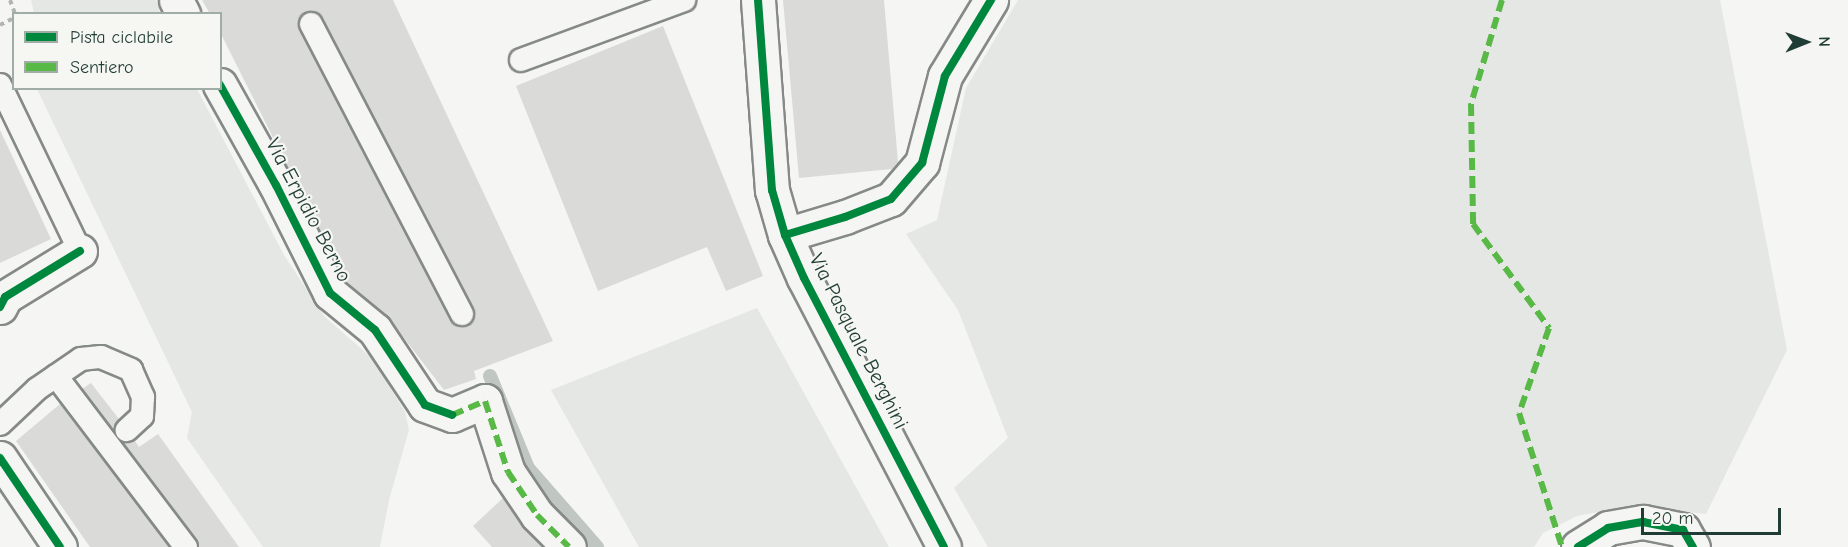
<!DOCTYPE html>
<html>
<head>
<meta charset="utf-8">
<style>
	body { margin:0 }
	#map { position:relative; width:1848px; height:547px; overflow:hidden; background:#f5f5f3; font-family:"Comic Neue",sans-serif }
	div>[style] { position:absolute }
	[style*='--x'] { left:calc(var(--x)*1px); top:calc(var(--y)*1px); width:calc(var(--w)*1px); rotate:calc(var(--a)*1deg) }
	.green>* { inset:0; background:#e4e7e3 }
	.stream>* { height:14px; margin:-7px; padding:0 7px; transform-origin:7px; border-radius:7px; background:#c0c7c3 }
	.building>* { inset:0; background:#dadbd9 }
	.path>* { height:4px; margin-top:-2px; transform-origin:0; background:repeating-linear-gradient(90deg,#b0b4b2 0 4.5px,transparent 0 9px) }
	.roads { filter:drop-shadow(2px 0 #858a88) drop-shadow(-2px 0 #858a88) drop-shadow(0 2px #858a88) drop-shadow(0 -2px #858a88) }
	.lane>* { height:22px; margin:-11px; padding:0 11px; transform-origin:11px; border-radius:11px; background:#f5f5f3 }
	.street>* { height:33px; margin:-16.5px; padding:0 16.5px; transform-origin:16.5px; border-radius:16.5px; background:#f5f5f3 }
	.secondary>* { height:33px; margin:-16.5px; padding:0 16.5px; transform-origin:16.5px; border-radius:16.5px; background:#f5f5f3 }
	.quiet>* { height:6px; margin-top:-3px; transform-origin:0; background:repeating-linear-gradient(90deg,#58b947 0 12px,transparent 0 18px) }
	.cycleway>* { height:8px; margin:-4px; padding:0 4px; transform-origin:4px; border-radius:4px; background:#00873e }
	span { translate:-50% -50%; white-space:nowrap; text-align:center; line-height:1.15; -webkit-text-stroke:4.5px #f6f6f2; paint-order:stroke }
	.street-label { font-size:21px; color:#1f3d34 }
	.legend { position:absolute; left:12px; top:12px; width:210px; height:78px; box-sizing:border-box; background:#f6f6f2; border:2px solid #a0aca6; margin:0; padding:8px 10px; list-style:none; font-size:18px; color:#1f3d34 }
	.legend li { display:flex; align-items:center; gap:12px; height:30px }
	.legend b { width:30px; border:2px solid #a0aca6 }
	.north { position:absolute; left:1776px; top:12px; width:60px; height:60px; -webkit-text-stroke:4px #f6f6f2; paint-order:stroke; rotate:89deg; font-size:16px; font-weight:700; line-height:24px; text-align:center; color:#1f3d34 }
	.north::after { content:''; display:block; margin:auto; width:21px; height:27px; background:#1f3d34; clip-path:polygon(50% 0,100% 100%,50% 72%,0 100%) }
	.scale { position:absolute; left:1641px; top:508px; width:140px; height:27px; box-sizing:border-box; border:3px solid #1f3d34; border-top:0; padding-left:8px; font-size:18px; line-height:21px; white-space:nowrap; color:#1f3d34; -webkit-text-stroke:4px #f6f6f2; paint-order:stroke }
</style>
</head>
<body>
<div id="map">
	<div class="green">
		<i style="clip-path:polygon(31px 0,156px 0,160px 13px,34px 13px)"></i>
		<i style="clip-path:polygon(1018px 0,1720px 0,1787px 350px,1706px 514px,1669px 510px,1609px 510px,1577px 516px,1543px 533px,1534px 547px,988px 547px,954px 488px,1008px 438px,958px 310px,906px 234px,937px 220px,966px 88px)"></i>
		<i style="clip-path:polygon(37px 89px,197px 89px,284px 255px,325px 317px,373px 359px,405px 412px,409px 430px,389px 500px,380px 547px,263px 547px,187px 438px,192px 412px)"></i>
		<i style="clip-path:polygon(757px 308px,889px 547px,639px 547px,551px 390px)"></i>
	</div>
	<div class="stream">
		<i style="--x:490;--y:376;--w:100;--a:67.6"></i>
		<i style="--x:528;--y:468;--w:105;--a:48.9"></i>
	</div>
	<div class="building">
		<i style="clip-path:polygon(evenodd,202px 0,393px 0,553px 341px,474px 371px,476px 379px,444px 390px,387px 316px,345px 281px,220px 32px,220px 14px,210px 14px,202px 0,312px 11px,323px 18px,474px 308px,474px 321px,468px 326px,455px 326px,450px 320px,299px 30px,300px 16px,312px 11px)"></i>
		<i style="clip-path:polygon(783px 0,884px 0,898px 162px,892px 169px,799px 178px)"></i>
		<i style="clip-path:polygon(663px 26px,763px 276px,726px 291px,707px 247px,598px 291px,516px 86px)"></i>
		<i style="clip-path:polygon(0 130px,51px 239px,0 263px)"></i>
		<i style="clip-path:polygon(91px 383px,119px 419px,114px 430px,82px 389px)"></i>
		<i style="clip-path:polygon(60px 404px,169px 547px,90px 547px,16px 441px)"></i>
		<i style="clip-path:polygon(158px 434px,239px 547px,199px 547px,197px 539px,124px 443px,135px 441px,139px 447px)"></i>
		<i style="clip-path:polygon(503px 498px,522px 526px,542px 547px,492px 547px,473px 526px)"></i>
	</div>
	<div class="path">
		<i style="--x:10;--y:0;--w:15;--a:70"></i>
		<i style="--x:0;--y:25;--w:16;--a:-27"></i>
	</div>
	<div class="roads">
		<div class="lane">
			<i style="--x:311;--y:24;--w:327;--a:62.5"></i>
			<i style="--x:521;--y:60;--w:174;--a:-20.2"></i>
			<i style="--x:0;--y:85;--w:184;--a:64.3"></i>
			<i style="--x:56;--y:376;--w:215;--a:52.8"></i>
			<i style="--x:0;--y:424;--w:51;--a:-43.4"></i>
			<i style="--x:37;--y:389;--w:53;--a:-34.3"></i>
			<i style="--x:81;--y:359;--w:20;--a:-6"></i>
			<i style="--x:101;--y:357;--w:33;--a:23"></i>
			<i style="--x:131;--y:370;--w:30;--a:66"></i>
			<i style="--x:143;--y:397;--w:19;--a:93"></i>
			<i style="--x:142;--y:416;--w:21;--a:137"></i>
		</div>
		<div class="street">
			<i style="--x:176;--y:0;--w:16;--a:63"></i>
			<i style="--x:220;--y:85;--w:115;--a:60.8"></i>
			<i style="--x:276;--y:185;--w:121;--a:63.4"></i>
			<i style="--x:330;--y:293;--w:58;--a:39.4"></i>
			<i style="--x:375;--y:330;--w:90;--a:56.3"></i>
			<i style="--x:425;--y:405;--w:29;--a:20"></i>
			<i style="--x:452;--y:415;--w:36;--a:-23"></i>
			<i style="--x:485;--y:401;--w:75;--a:72.1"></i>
			<i style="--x:508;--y:472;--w:52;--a:56"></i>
			<i style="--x:537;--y:515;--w:45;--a:45"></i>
			<i style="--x:785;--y:235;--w:63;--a:-16.7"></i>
			<i style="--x:845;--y:217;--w:49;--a:-21.4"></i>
			<i style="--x:891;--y:199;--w:48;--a:-49.3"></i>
			<i style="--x:922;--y:163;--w:90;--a:-75.2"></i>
			<i style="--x:945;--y:76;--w:89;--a:-58.8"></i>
			<i style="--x:0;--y:307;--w:11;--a:-63"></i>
			<i style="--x:5;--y:297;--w:88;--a:-31.5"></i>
			<i style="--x:0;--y:458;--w:107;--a:56"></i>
		</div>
		<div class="secondary">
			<i style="--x:758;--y:0;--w:191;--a:85.8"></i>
			<i style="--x:772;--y:190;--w:47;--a:73.9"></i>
			<i style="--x:785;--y:235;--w:47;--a:66.2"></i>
			<i style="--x:804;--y:278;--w:303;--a:62.5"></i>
			<i style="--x:1578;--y:547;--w:36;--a:-32"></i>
			<i style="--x:1608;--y:528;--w:36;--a:-10"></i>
			<i style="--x:1643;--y:522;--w:41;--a:11.3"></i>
			<i style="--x:1683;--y:530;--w:20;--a:60"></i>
		</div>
	</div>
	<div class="quiet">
		<i style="--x:1502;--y:0;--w:109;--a:106.6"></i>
		<i style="--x:1471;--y:104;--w:120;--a:89"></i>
		<i style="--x:1473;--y:224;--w:129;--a:53.8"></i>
		<i style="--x:1549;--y:328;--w:90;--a:109.4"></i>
		<i style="--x:1519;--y:413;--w:141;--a:72.2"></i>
		<i style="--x:452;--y:415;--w:36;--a:-23"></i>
		<i style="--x:485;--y:401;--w:75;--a:72.1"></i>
		<i style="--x:508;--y:472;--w:52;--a:56"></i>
		<i style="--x:537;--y:515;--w:45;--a:45"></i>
	</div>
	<div class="cycleway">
		<i style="--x:758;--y:0;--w:191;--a:85.8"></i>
		<i style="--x:772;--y:190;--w:47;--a:73.9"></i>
		<i style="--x:785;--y:235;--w:47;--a:66.2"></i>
		<i style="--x:804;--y:278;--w:303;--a:62.5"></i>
		<i style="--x:220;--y:85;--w:115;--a:60.8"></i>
		<i style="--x:276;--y:185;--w:121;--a:63.4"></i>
		<i style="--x:330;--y:293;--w:58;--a:39.4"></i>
		<i style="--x:375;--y:330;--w:90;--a:56.3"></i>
		<i style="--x:425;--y:405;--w:29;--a:20"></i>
		<i style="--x:785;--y:235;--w:63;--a:-16.7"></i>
		<i style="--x:845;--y:217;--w:49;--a:-21.4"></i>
		<i style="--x:891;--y:199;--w:48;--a:-49.3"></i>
		<i style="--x:922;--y:163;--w:90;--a:-75.2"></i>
		<i style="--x:945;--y:76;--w:89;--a:-58.8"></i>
		<i style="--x:0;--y:307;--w:11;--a:-63"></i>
		<i style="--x:5;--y:297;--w:88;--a:-31.5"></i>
		<i style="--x:0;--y:458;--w:107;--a:56"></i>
		<i style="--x:1578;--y:547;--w:36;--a:-32"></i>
		<i style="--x:1608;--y:528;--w:36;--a:-10"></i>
		<i style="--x:1643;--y:522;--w:41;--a:11.3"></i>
		<i style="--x:1683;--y:530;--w:20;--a:60"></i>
	</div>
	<div class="street-label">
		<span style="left:309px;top:210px;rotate:62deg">Via Erpidio Berno</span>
		<span style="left:859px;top:341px;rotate:63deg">Via Pasquale Berghini</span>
	</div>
	<ul class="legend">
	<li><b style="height:8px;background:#00873e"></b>Pista ciclabile</li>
	<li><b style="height:8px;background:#58b947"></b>Sentiero</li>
	</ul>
	<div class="north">N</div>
	<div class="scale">20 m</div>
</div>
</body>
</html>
